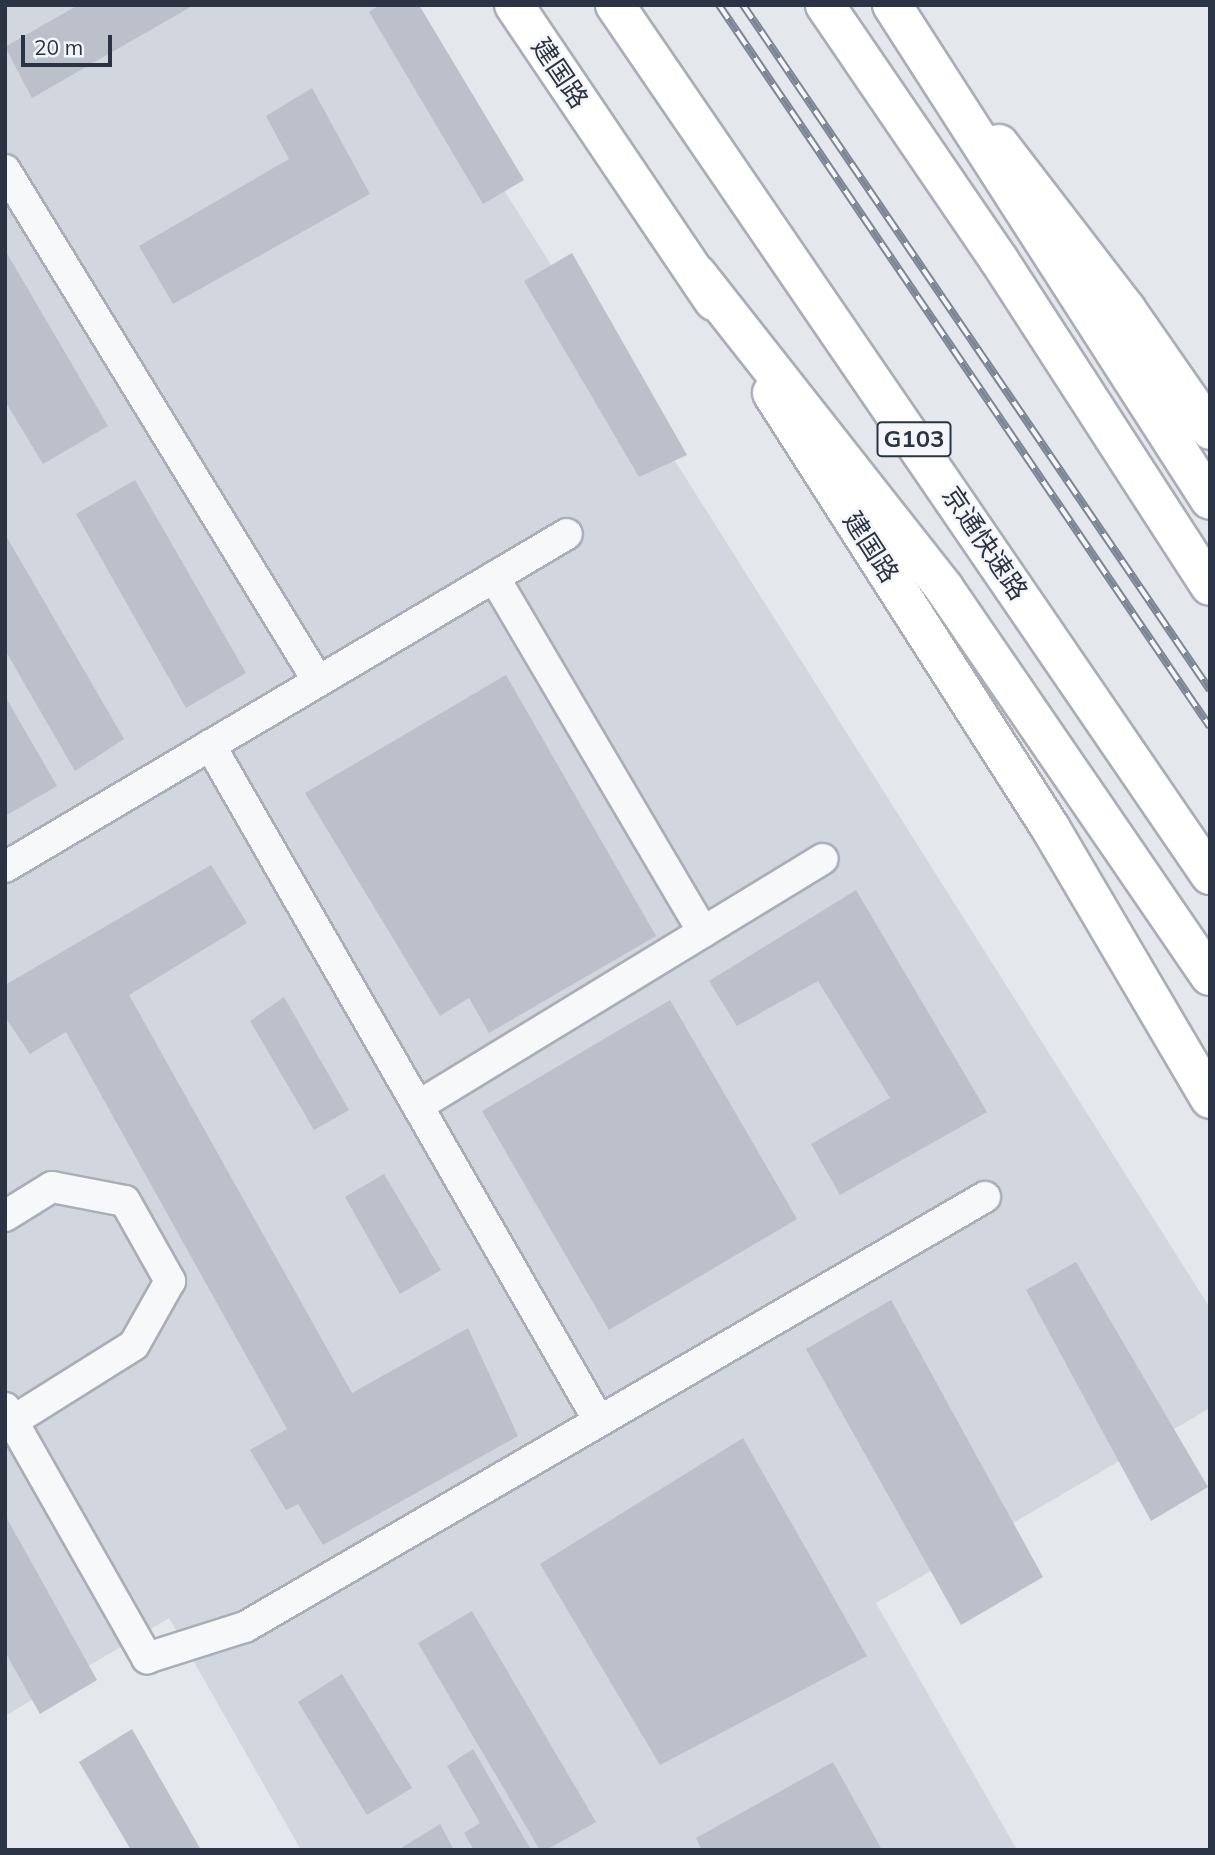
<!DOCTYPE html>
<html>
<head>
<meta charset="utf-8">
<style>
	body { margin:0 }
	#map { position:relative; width:1215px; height:1855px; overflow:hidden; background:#e4e7ec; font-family:Mulish,"Noto Sans SC",sans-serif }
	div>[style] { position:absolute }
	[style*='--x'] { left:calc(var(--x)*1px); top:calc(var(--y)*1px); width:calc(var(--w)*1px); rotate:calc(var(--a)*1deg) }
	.built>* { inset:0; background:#d2d6de }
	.building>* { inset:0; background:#bbc0ca }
	.roads { filter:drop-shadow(2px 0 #a9aeb7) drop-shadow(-2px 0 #a9aeb7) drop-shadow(0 2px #a9aeb7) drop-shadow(0 -2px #a9aeb7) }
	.street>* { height:30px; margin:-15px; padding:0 15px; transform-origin:15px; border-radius:15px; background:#f7f8fa }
	.secondary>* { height:38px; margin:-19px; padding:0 19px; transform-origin:19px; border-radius:19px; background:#fff }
	.highway>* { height:38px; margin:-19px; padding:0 19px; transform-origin:19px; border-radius:19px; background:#fff }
	.rail>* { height:8px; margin-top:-4px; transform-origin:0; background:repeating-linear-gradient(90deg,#f4f6f9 0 16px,#7d8696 0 32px); box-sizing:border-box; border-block:2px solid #7d8696 }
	span { translate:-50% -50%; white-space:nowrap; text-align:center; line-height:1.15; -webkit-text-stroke:5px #f4f6f9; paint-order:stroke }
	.shield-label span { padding:2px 5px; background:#f4f6f9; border:2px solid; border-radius:5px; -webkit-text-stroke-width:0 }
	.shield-label { font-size:24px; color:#2b3445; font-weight:700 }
	.street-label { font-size:26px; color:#2b3445 }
	.frame { position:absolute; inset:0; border:7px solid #2b3445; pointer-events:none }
	.scale { position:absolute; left:21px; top:35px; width:91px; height:32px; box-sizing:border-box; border:4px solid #2b3445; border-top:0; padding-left:9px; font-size:21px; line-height:24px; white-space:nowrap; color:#2b3445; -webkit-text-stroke:5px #f4f6f9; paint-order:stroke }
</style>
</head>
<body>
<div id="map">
	<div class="built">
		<i style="clip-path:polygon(5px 5px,387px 5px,1210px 1308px,1210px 1408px,876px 1603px,1017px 1850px,301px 1850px,169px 1618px,5px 1716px)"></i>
	</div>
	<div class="building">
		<i style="clip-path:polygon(78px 5px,194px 5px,32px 98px,5px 47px)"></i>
		<i style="clip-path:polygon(380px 5px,419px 5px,524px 180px,483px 204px,369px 12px)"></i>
		<i style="clip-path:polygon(312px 88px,370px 194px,173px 304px,139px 246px,289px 159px,266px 116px)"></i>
		<i style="clip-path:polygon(5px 250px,108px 426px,43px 464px,5px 401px)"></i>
		<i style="clip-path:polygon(572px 253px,687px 455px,639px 477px,524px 281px)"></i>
		<i style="clip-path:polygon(135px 480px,246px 673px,186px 708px,76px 514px)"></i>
		<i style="clip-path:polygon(5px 534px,124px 739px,75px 771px,5px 650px)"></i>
		<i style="clip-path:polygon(506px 675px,656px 936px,489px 1033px,469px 998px,440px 1016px,305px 793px)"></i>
		<i style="clip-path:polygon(5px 696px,57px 786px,5px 816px)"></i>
		<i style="clip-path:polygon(211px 865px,247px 923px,129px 995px,352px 1393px,468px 1328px,518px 1436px,323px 1545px,298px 1504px,286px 1510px,250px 1450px,287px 1429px,66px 1032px,30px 1054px,5px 1017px,5px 985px)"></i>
		<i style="clip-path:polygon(856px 890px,987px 1112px,840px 1195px,811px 1144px,890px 1098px,818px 981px,737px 1026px,709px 981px)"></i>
		<i style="clip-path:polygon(284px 997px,349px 1110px,314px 1130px,250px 1021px)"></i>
		<i style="clip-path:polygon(670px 1000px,797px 1219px,609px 1330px,482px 1111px)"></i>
		<i style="clip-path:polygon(384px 1174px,441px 1270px,400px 1294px,345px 1197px)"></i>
		<i style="clip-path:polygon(1076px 1262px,1208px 1487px,1151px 1521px,1026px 1290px)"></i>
		<i style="clip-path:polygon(891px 1300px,1043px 1577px,961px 1625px,806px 1349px)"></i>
		<i style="clip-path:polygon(743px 1438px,867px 1656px,660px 1765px,540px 1564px)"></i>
		<i style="clip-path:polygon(5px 1515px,97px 1680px,40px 1714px,5px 1652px)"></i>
		<i style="clip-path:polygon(472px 1611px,596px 1822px,546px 1850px,540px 1850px,418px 1643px)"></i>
		<i style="clip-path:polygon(342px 1674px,412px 1788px,367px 1815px,298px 1702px)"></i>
		<i style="clip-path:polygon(132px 1729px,201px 1850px,131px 1850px,79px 1762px)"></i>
		<i style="clip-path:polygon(473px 1749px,531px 1850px,474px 1850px,464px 1833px,480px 1823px,447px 1766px)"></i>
		<i style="clip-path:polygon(833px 1762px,882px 1850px,702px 1850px,696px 1838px)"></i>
		<i style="clip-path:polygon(440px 1824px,454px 1850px,398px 1850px)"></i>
	</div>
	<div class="roads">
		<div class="street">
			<i style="--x:5;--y:170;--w:599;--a:58.51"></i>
			<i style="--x:494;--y:577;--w:412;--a:59.5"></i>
			<i style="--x:210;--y:745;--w:780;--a:60.08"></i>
			<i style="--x:5;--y:867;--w:653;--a:-30.65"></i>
			<i style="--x:418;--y:1106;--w:474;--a:-31.4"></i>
			<i style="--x:5;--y:1216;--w:55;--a:-31.7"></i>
			<i style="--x:52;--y:1187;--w:74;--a:10.9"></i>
			<i style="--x:125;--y:1201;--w:92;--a:60.6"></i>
			<i style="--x:170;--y:1281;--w:73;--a:119.4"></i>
			<i style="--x:134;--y:1345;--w:143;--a:147.9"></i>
			<i style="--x:5;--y:1408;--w:288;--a:60.4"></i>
			<i style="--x:147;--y:1658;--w:103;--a:-17.6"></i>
			<i style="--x:245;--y:1627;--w:856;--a:-30.16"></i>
		</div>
		<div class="secondary">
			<i style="--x:514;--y:5;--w:357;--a:56"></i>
			<i style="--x:999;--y:144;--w:208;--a:52.4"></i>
			<i style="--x:1126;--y:309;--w:147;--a:55.2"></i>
			<i style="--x:772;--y:393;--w:518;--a:57.38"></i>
			<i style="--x:1051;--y:829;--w:313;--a:59.5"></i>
		</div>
		<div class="highway">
			<i style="--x:615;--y:5;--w:1054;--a:55.63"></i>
			<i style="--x:825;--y:5;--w:309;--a:55.7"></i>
			<i style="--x:999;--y:260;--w:388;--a:57.1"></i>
			<i style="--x:892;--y:5;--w:588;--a:57.28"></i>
			<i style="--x:697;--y:274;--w:400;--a:51.8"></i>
			<i style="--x:944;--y:588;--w:470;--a:55.6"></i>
		</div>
	</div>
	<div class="rail">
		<i style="--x:719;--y:5;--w:873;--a:55.78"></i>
		<i style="--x:743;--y:5;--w:829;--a:55.72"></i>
	</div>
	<div class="shield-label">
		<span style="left:914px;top:439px">G103</span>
	</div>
	<div class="street-label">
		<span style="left:560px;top:73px;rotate:56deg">建国路</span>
		<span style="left:985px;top:543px;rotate:56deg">京通快速路</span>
		<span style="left:871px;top:547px;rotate:57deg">建国路</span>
	</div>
	<div class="frame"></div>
	<div class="scale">20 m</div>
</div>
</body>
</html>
